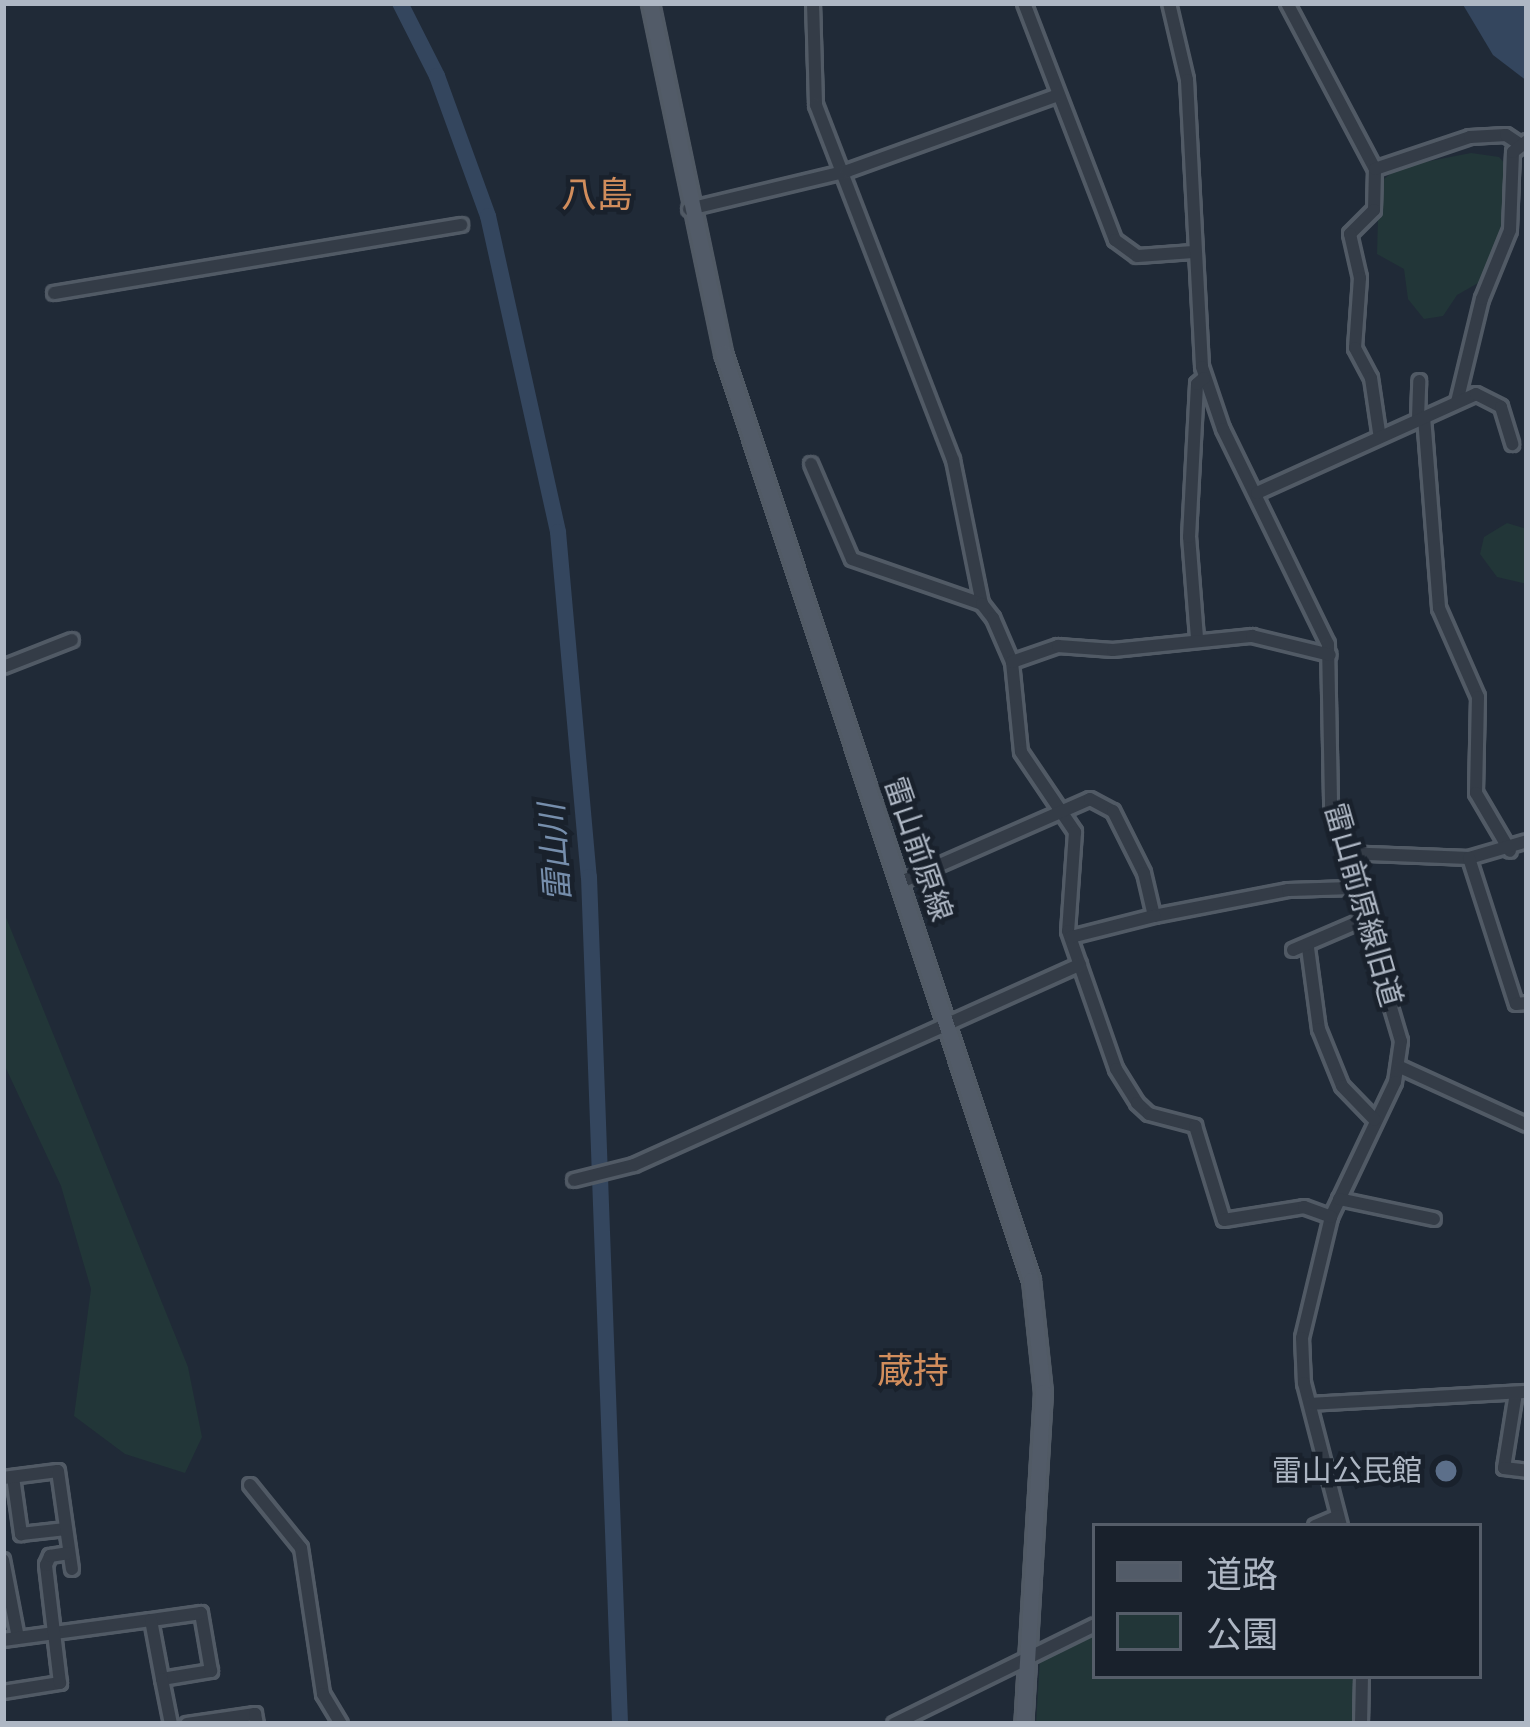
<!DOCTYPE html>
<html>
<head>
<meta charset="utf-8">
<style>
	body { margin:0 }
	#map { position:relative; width:1530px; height:1727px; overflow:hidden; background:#202a37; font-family:Rubik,"Noto Sans JP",sans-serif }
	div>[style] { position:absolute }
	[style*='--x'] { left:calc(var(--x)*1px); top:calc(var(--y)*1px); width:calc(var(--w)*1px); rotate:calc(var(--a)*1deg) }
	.green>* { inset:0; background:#223638 }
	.water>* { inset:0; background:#34465e }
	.river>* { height:16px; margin:-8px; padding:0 8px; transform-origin:8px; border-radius:8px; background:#34465e }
	.roads { filter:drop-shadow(3px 0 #515a65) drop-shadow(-3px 0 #515a65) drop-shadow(0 3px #515a65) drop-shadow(0 -3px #515a65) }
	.minor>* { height:12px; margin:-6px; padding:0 6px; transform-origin:6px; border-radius:6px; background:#343c47 }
	.major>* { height:15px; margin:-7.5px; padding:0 7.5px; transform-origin:7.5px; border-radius:7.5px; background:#525b68 }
	.dots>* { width:33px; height:33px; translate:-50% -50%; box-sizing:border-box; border:6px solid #19212c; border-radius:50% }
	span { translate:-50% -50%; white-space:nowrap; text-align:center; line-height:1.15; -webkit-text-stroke:9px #19212c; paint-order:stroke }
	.street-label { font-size:30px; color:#aeb7c4 }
	.poi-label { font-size:30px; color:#aeb7c4 }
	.right { translate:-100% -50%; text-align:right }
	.water-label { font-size:33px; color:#768eac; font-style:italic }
	.quarter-label { font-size:36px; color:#d18d5c }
	.frame { position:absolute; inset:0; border:6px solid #aeb7c4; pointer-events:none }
	.legend { position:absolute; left:1092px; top:1523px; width:390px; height:156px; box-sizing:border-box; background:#19212c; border:3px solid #555d69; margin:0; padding:15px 21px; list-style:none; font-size:36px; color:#aeb7c4 }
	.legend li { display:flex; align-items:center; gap:24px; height:60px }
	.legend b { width:60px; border:3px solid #555d69 }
</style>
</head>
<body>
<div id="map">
	<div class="green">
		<i style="clip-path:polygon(1471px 153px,1499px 157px,1509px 168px,1512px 235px,1499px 271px,1457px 295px,1443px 316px,1424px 319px,1408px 299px,1404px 269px,1377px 254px,1379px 183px,1399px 167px)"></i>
		<i style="clip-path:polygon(1507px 523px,1527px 529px,1527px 584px,1497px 577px,1480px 554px,1484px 537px)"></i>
		<i style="clip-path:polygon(3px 910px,188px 1367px,202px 1437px,185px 1473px,125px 1454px,74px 1416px,91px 1289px,61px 1186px,3px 1062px)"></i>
		<i style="clip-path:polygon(1095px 1633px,1095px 1676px,1360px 1676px,1358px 1724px,1036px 1724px,1040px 1658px)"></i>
	</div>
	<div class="water">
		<i style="clip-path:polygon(1462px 3px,1527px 3px,1527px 81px,1493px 55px)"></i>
	</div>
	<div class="river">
		<i style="--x:400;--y:3;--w:82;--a:63.1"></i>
		<i style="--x:437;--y:76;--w:149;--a:70"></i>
		<i style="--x:488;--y:216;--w:324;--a:77.5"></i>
		<i style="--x:558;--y:532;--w:346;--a:84.9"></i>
		<i style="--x:589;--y:877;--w:848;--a:87.9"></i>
	</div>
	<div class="roads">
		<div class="minor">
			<i style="--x:813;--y:3;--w:102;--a:88.3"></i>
			<i style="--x:816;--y:105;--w:381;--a:68.9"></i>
			<i style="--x:953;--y:460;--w:147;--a:78.6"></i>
			<i style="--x:1024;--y:3;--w:254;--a:69"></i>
			<i style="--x:1115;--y:240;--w:27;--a:36"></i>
			<i style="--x:1137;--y:256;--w:57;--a:-4"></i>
			<i style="--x:1169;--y:3;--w:79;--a:76.8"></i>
			<i style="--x:1187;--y:80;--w:287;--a:87"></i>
			<i style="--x:1202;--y:367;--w:65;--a:71.3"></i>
			<i style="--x:1223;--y:429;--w:239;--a:64"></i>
			<i style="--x:1328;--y:644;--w:161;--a:88.9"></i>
			<i style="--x:1331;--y:805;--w:246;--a:73.5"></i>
			<i style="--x:1401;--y:1041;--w:41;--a:98.3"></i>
			<i style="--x:1395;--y:1082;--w:149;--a:115.4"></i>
			<i style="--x:1331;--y:1217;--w:124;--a:103.5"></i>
			<i style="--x:1302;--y:1338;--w:45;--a:87.5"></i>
			<i style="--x:1304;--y:1383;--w:148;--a:75.5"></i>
			<i style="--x:1287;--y:3;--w:188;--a:62.1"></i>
			<i style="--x:1375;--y:169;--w:41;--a:91.4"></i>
			<i style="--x:1374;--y:210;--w:34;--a:135"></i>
			<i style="--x:1350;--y:234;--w:45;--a:77.2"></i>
			<i style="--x:1360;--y:278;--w:70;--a:94.1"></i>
			<i style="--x:1355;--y:348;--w:34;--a:62"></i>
			<i style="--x:1371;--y:378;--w:55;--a:81.6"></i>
			<i style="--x:1375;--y:169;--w:100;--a:-18.6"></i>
			<i style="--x:1470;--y:137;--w:36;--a:-3"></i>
			<i style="--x:1506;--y:135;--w:14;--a:34"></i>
			<i style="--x:689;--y:209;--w:163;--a:-13.5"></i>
			<i style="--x:847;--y:171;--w:224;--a:-19.8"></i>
			<i style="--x:54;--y:293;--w:413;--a:-9.5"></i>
			<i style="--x:1457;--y:402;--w:106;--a:-76.4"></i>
			<i style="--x:1482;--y:299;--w:74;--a:-67.9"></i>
			<i style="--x:1510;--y:230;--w:78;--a:-87.8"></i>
			<i style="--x:1513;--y:152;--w:18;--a:-38"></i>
			<i style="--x:1424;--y:417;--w:192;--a:85.5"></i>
			<i style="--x:1439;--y:608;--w:97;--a:66.3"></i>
			<i style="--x:1478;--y:697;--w:96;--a:91.2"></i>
			<i style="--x:1476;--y:793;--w:67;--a:59.6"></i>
			<i style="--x:1418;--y:418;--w:37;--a:-88"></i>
			<i style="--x:811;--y:464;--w:103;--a:66.7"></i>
			<i style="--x:852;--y:559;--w:138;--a:19.1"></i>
			<i style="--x:982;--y:604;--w:18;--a:52"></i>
			<i style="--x:993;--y:618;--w:48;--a:66.6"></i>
			<i style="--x:1012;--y:662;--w:90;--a:84.3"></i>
			<i style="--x:1021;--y:752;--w:97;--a:56"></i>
			<i style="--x:1075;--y:832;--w:99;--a:94"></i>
			<i style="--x:1068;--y:931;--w:146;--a:70.8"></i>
			<i style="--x:1116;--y:1069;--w:40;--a:58"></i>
			<i style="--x:1137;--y:1103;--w:16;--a:43"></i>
			<i style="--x:1149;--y:1114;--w:48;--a:14.6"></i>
			<i style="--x:1195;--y:1126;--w:98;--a:72.9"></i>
			<i style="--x:1224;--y:1220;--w:81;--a:-9.2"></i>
			<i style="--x:1304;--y:1207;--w:29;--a:20"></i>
			<i style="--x:1257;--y:493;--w:240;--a:-24.3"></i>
			<i style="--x:1476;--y:394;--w:28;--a:27"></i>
			<i style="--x:1501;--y:407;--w:39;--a:73"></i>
			<i style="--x:1197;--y:638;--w:101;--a:-94.5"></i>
			<i style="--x:1189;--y:537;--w:153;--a:-87"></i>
			<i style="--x:1197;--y:384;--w:9;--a:-41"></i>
			<i style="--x:1012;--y:662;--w:49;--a:-19.2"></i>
			<i style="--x:1058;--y:646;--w:55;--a:4.2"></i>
			<i style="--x:1113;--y:650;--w:140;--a:-5.8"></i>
			<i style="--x:1252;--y:636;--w:80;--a:13.7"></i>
			<i style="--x:3;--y:667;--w:74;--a:-21.4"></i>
			<i style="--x:1344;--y:853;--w:125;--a:2.3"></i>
			<i style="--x:1469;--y:858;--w:60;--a:-16.3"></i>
			<i style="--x:1469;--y:858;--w:153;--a:72.2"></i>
			<i style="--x:1516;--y:1004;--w:11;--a:-5"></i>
			<i style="--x:901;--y:882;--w:206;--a:-23.7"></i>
			<i style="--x:1090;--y:799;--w:26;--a:28"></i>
			<i style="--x:1113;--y:811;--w:69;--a:63.4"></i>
			<i style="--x:1144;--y:873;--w:44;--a:76.9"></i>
			<i style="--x:1154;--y:916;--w:136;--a:-11"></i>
			<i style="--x:1288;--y:890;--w:64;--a:-1.8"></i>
			<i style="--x:1071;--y:937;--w:86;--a:-14.2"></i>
			<i style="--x:1308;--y:948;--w:82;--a:82.3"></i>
			<i style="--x:1319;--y:1029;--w:61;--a:68"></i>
			<i style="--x:1342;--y:1086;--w:47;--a:45.9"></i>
			<i style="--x:1293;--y:950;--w:76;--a:-23.2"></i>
			<i style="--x:1400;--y:1067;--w:140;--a:24.5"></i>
			<i style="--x:574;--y:1180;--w:62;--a:-14"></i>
			<i style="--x:634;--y:1165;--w:489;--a:-24.2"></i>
			<i style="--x:1339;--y:1199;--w:97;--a:11.9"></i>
			<i style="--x:1516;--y:1393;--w:76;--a:99.1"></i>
			<i style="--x:1504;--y:1468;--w:23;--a:7"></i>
			<i style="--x:1310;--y:1404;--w:217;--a:-3.2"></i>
			<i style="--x:13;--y:1477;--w:58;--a:82"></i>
			<i style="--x:21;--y:1534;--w:45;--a:-6.3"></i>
			<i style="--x:3;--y:1478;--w:55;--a:-7.3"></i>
			<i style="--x:58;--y:1471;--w:99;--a:81.9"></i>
			<i style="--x:250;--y:1485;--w:81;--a:51"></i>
			<i style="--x:301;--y:1548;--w:148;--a:81.4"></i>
			<i style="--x:323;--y:1694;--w:35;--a:59"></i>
			<i style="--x:1315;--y:1526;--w:25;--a:-23"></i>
			<i style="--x:3;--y:1560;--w:79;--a:79.1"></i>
			<i style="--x:3;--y:1640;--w:149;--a:-7.7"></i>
			<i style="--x:162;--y:1679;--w:50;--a:-9.3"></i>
			<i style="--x:211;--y:1671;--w:59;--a:-99.8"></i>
			<i style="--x:201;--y:1613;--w:50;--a:172"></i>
			<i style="--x:151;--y:1620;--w:60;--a:79.4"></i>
			<i style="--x:162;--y:1679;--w:46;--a:78.7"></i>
			<i style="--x:3;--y:1692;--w:58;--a:-9"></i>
			<i style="--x:60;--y:1683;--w:119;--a:-96.8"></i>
			<i style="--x:46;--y:1565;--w:10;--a:-66"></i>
			<i style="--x:50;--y:1556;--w:19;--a:-9"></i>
			<i style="--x:187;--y:1724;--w:69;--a:-8.4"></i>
			<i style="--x:255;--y:1714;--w:10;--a:79"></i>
			<i style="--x:894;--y:1724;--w:224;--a:-26.2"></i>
			<i style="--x:1361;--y:1724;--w:48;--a:-88.8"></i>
		</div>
		<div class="major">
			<i style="--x:650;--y:3;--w:358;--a:78.2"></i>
			<i style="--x:723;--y:353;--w:977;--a:71.62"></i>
			<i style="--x:1031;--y:1280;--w:113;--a:83.9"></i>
			<i style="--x:1043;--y:1392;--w:333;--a:93.4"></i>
		</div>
	</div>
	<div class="dots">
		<i style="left:1446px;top:1471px;background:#5c6f8a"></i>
	</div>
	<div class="street-label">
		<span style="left:918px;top:849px;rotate:71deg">雷山前原線</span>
		<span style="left:1363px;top:905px;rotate:74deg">雷山前原線旧道</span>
	</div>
	<div class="poi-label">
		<span class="right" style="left:1422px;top:1471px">雷山公民館</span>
	</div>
	<div class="water-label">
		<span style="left:555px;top:853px;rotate:-94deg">雷山川</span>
	</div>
	<div class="quarter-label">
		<span style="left:597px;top:195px">八島</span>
		<span style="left:913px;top:1371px">蔵持</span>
	</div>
	<div class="frame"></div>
	<ul class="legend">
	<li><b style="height:15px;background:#525b68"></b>道路</li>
	<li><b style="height:33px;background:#223638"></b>公園</li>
	</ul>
</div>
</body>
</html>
